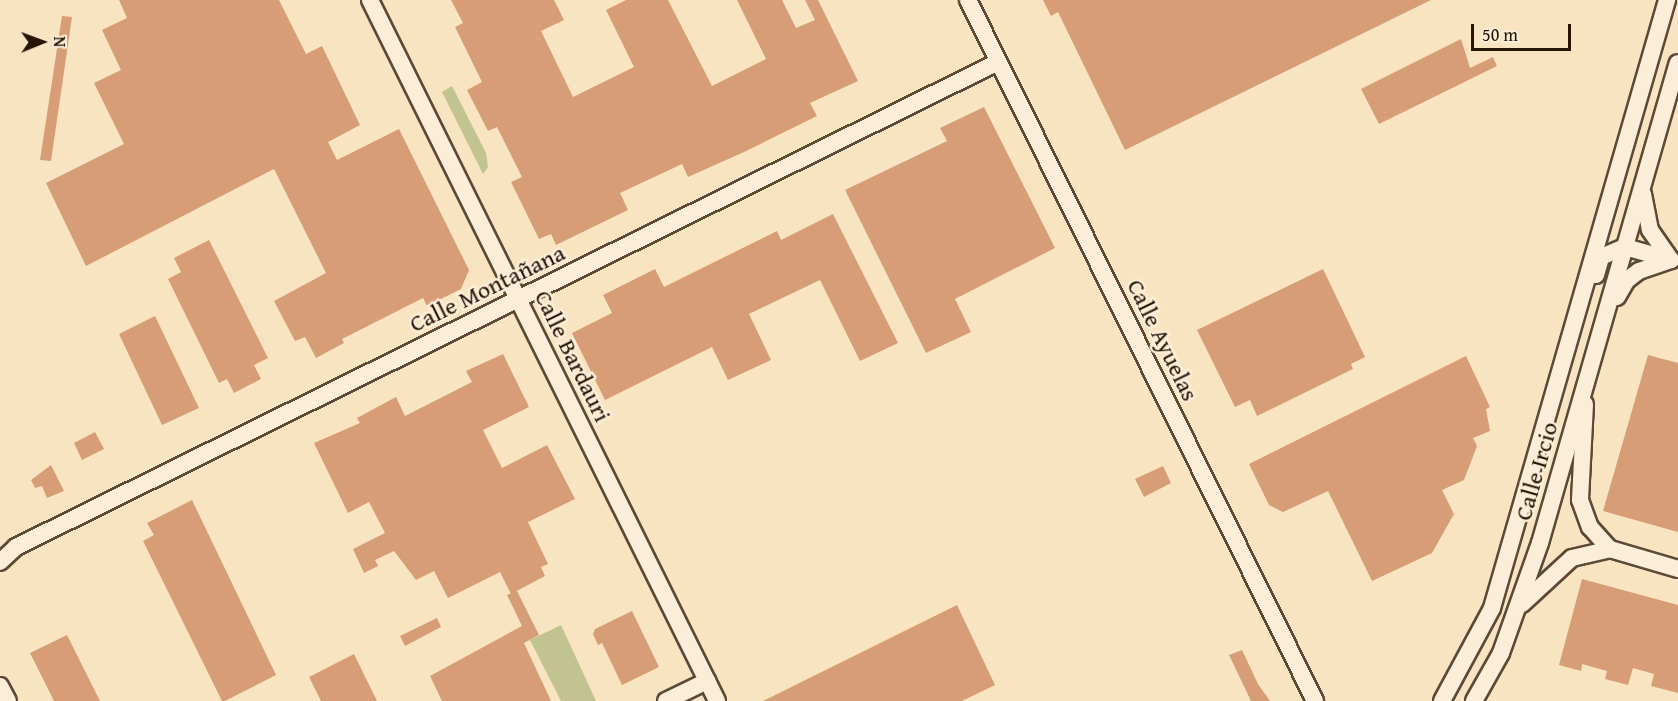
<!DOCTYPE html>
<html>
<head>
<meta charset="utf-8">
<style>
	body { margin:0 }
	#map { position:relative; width:1678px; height:701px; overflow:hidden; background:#f9e4c1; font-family:"Gentium Book Plus",serif }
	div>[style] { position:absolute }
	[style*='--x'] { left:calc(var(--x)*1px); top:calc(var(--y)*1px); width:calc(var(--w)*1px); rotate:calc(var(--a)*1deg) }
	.green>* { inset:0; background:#c1c390 }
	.building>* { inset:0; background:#d79d76 }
	.roads { filter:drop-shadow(2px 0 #5c4936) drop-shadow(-2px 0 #5c4936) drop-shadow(0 2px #5c4936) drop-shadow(0 -2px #5c4936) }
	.minor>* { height:16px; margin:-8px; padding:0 8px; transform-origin:8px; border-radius:8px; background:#fbedd7 }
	span { translate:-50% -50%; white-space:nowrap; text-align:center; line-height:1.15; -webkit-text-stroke:5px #fbedd7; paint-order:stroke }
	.street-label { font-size:24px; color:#271507 }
	.north { position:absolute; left:12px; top:12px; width:60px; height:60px; -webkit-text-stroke:4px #fbedd7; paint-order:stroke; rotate:89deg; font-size:16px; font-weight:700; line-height:24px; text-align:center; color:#271507 }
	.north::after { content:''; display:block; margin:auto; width:21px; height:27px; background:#271507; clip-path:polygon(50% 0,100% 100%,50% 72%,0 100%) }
	.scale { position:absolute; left:1471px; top:24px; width:100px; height:27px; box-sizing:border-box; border:3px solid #271507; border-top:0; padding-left:8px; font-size:18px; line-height:21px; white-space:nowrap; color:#271507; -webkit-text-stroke:4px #fbedd7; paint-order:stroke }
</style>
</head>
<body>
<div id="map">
	<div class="green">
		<i style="clip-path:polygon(452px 86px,486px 153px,488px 167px,483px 174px,442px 92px)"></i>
		<i style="clip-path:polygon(561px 625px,596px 701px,561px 701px,530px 640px)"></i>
	</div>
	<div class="building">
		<i style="clip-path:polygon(119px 0,279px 0,306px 54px,322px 46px,360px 125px,328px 142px,337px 160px,399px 129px,469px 270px,461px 289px,427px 306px,423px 298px,342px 339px,344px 343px,316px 358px,305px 337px,295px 341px,274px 301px,326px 273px,274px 169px,86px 266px,46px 183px,124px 144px,94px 83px,121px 70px,102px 30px,127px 18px)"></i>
		<i style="clip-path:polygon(451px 0,554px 0,564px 20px,541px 31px,573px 97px,634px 67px,606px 10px,626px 0,668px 0,712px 86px,766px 59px,737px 0,782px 0,796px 28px,815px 20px,805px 0,818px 0,858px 81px,810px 103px,817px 116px,744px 152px,688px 177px,682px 164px,620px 193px,628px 210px,556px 245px,551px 234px,539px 239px,511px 182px,522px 177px,497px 127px,488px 131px,467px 90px,482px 82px,455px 27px,463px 23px)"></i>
		<i style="clip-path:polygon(1043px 0,1431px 0,1125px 150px,1058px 12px,1051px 16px)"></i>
		<i style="clip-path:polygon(62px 16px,72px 17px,51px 161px,40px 160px)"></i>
		<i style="clip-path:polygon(1461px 39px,1470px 68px,1493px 57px,1497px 66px,1379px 124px,1361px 89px)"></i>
		<i style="clip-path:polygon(984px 107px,1055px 248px,955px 299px,971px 332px,926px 353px,845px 190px,947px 141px,940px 128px)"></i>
		<i style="clip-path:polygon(833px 214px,898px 343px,860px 361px,820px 280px,749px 314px,771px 360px,728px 380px,712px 347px,605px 400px,572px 333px,612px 313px,603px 295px,655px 269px,664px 287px,777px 231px,781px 240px)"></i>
		<i style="clip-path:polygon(209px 240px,268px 358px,254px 365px,261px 379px,234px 393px,227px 379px,219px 383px,168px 279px,181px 272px,174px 258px)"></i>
		<i style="clip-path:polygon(1323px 269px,1365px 357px,1351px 364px,1353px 369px,1257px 416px,1250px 400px,1235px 407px,1197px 330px)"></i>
		<i style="clip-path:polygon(155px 316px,199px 408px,162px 425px,119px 334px)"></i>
		<i style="clip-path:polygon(503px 354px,529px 407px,483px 430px,502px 468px,547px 445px,575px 499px,528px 522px,548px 564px,541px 567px,545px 576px,511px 594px,500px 572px,448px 598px,434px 571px,416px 580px,394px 551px,375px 560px,378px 566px,364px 573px,353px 549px,385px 533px,369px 502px,348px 513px,314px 443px,360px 423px,357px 418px,396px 397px,405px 416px,472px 382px,466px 371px)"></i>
		<i style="clip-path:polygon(1648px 355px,1678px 363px,1678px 532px,1603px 511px)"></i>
		<i style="clip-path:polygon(1466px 356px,1490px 407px,1486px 409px,1490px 431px,1473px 438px,1477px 446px,1464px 480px,1442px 490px,1454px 514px,1432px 553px,1372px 581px,1328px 491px,1283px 512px,1269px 505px,1249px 464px)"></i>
		<i style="clip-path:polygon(95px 432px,104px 449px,82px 460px,74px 443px)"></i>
		<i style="clip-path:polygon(51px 465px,64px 491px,47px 498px,42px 486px,35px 488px,31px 480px)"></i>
		<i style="clip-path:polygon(1163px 466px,1171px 483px,1144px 497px,1135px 479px)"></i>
		<i style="clip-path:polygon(192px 500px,276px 675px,225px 701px,222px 701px,143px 541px,154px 535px,147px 523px)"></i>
		<i style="clip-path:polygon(1582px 579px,1678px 605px,1678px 693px,1651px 686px,1654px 674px,1633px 668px,1628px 685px,1605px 679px,1607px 671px,1582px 664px,1581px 671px,1559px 665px)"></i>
		<i style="clip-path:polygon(517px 591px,539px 635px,524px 643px,551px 701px,442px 701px,430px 676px,522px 626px,507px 595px)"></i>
		<i style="clip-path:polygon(957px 605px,995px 685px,962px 701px,763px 701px)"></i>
		<i style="clip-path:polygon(632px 611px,659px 667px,622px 685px,602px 643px,598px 645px,593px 634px,595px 629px)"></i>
		<i style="clip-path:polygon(437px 618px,441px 627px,405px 646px,400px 636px)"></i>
		<i style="clip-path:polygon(67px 635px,100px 701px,54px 701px,30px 653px)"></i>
		<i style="clip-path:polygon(1242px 650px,1258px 684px,1270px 701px,1251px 701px,1229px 655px)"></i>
		<i style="clip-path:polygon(354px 654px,377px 701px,321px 701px,309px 677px)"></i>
	</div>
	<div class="roads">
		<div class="minor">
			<i style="--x:370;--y:0;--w:782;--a:63.66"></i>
			<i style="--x:968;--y:0;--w:782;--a:63.66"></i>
			<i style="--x:1625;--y:247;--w:48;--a:15.8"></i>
			<i style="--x:1596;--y:275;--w:19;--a:-74"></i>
			<i style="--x:1601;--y:257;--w:26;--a:-23"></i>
			<i style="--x:1617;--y:297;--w:20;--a:-60"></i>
			<i style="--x:1627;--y:280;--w:15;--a:-37"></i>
			<i style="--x:1639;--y:271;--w:34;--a:-19"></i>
			<i style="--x:1671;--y:260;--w:37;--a:-125"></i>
			<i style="--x:1650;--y:230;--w:37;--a:-101"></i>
			<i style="--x:1585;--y:404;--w:96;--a:93"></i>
			<i style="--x:1580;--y:500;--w:29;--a:70"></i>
			<i style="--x:1590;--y:527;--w:30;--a:48"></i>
			<i style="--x:0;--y:562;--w:22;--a:-43"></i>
			<i style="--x:16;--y:547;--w:1095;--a:-26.28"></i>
			<i style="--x:1522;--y:604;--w:68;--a:-42.6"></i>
			<i style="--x:1572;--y:558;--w:39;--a:-13"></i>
			<i style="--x:1610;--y:549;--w:71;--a:16.4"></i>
			<i style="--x:0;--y:686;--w:17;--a:62"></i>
			<i style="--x:666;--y:701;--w:46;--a:-26"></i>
			<i style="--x:1442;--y:701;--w:106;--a:-61.7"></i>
			<i style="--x:1492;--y:608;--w:633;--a:-73.94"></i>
			<i style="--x:1474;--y:701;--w:55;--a:-60.6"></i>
			<i style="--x:1501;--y:653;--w:117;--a:-70.5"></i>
			<i style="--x:1540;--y:543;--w:499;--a:-74"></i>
		</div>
	</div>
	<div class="street-label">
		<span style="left:487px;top:288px;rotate:-26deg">Calle Montañana</span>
		<span style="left:1163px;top:340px;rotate:64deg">Calle Ayuelas</span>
		<span style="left:573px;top:356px;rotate:64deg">Calle Bardauri</span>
		<span style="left:1536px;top:471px;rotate:-74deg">Calle Ircio</span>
	</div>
	<div class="north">N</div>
	<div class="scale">50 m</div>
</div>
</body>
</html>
